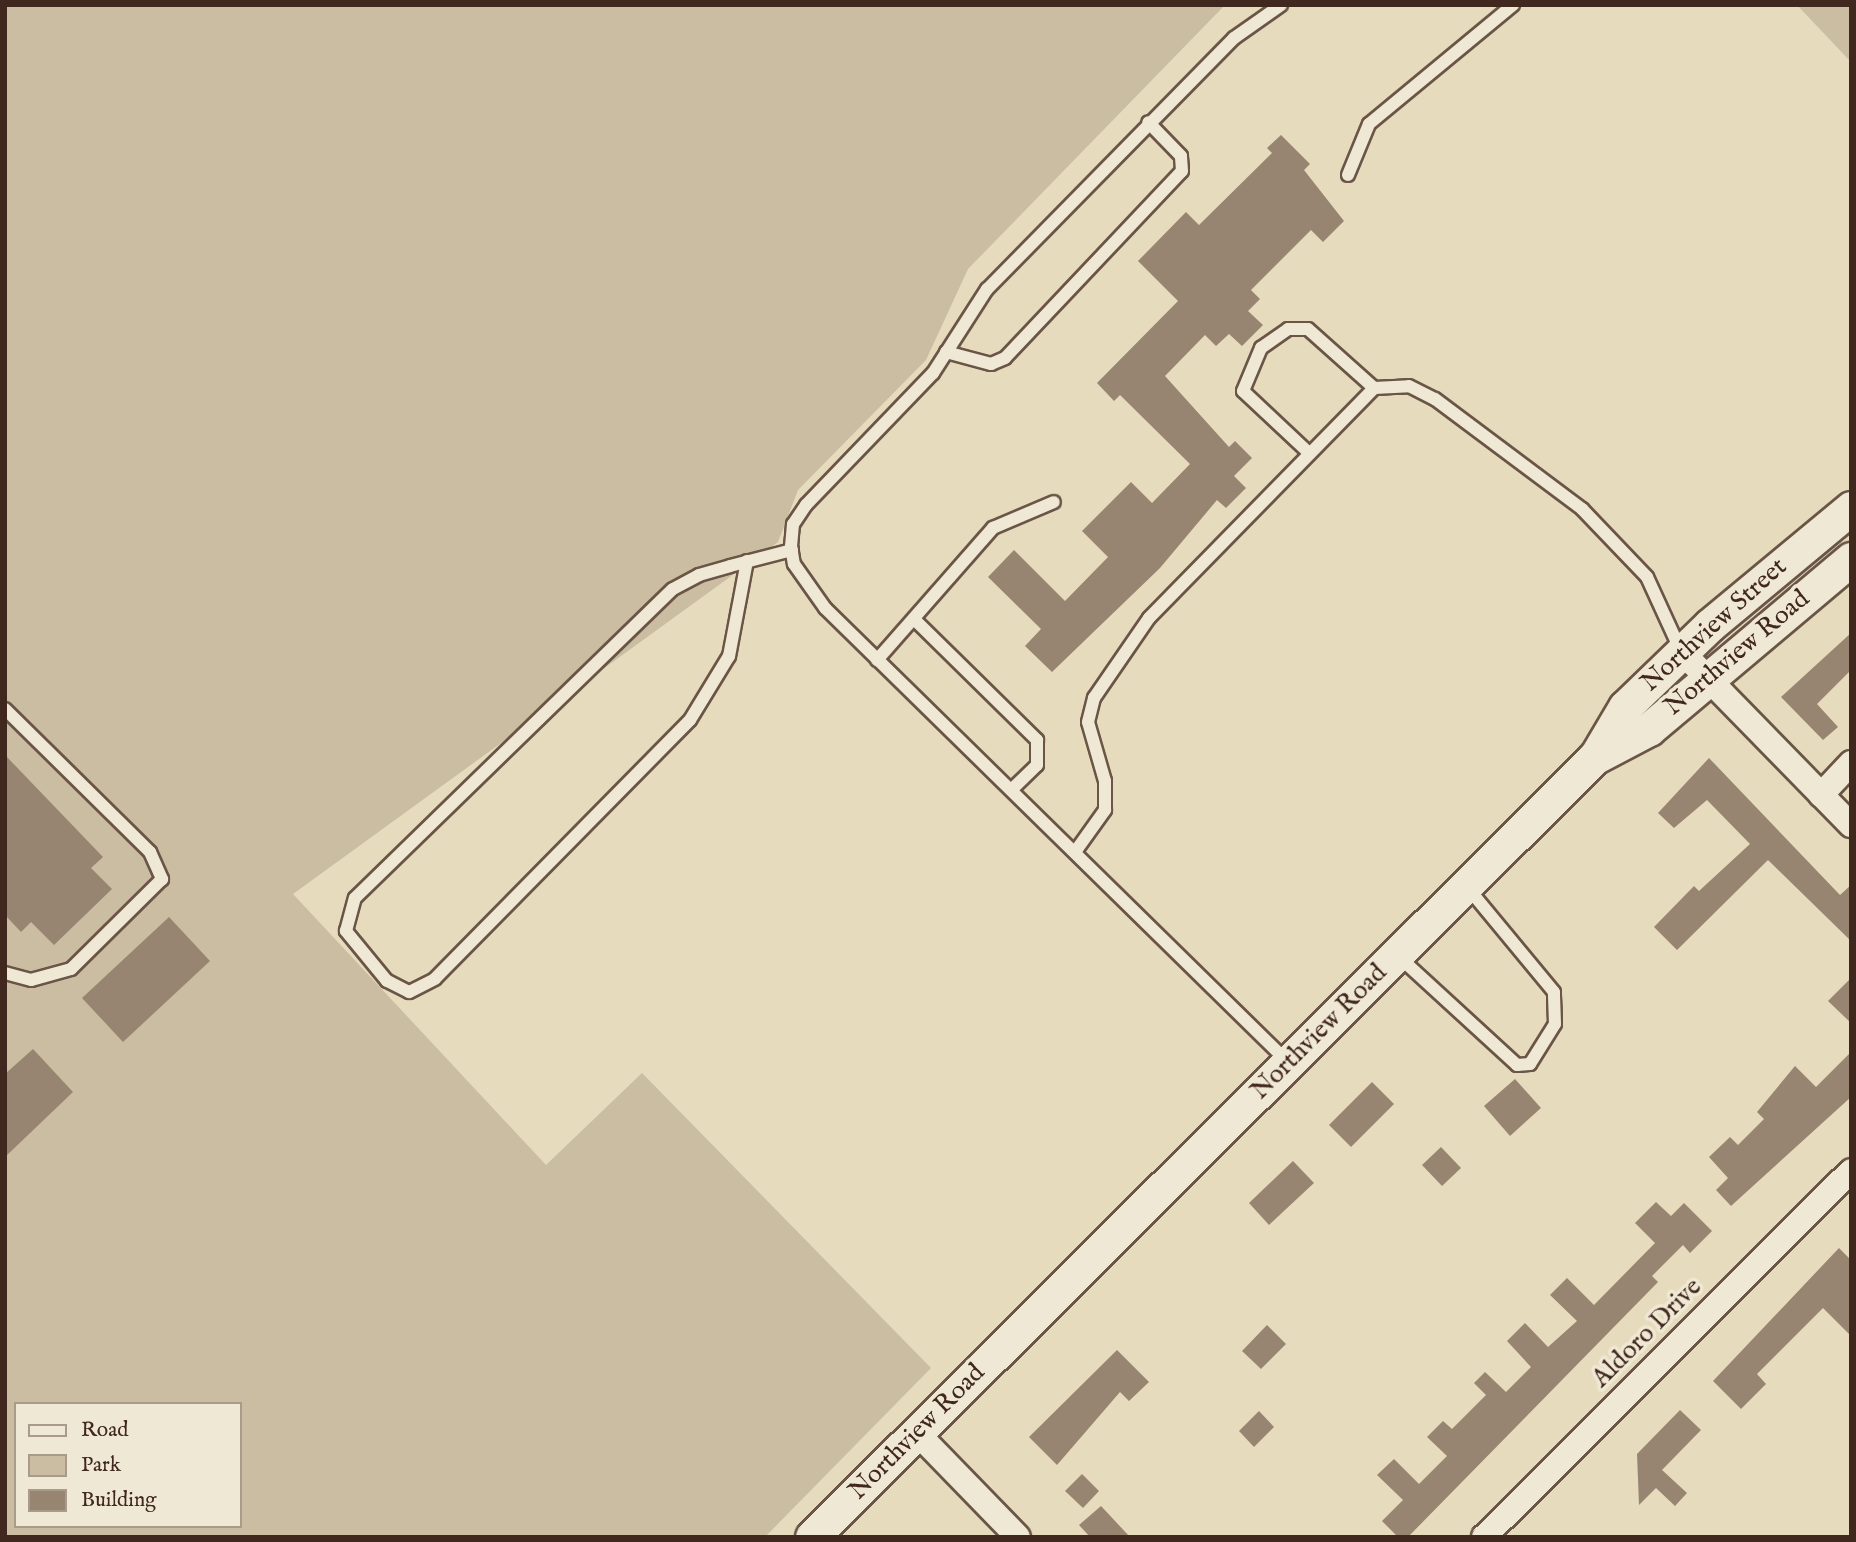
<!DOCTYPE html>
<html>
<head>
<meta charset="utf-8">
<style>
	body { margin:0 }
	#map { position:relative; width:1856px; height:1542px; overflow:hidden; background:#e6dbbd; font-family:"IM FELL English",serif }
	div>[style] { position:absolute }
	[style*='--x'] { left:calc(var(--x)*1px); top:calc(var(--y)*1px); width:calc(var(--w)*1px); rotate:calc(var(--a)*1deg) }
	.green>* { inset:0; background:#cabda2 }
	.building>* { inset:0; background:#978571 }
	.roads { filter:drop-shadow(2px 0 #6a5546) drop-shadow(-2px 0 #6a5546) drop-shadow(0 2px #6a5546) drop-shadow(0 -2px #6a5546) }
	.lane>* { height:12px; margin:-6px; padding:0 6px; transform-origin:6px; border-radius:6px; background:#efe8d4 }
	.street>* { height:24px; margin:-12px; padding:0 12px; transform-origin:12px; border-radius:12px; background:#efe8d4 }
	.secondary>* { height:33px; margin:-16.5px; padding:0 16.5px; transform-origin:16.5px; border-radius:16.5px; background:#efe8d4 }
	span { translate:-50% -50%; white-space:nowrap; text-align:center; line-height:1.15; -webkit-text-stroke:7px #efe8d4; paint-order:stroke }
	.street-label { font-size:26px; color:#41281e }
	.frame { position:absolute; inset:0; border:7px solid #41281e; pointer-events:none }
	.legend { position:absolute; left:14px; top:1402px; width:228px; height:126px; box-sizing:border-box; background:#efe8d4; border:2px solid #a99b8b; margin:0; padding:9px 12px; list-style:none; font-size:21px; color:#41281e }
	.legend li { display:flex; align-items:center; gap:14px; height:35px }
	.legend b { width:35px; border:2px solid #a99b8b }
</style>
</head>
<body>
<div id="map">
	<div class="green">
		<i style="clip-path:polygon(evenodd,5px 5px,1225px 5px,968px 269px,926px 360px,798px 490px,778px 542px,293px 894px,546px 1165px,642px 1073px,931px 1368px,765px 1537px,5px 1537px,5px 5px,16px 1404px,240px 1404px,240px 1526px,16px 1526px,16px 1404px)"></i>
		<i style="clip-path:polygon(1797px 5px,1851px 5px,1851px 62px)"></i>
	</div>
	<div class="building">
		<i style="clip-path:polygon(1281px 135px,1310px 164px,1304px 170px,1344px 221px,1323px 242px,1311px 230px,1251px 290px,1260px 299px,1248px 311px,1263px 325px,1242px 346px,1229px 334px,1216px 346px,1205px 335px,1165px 376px,1229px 447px,1235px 441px,1252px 458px,1234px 476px,1246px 488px,1226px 508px,1217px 500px,1160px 568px,1052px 672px,1025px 646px,1041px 629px,988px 577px,1014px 550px,1065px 601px,1108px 557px,1082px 531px,1131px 482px,1152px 503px,1190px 464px,1120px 395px,1114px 401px,1097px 383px,1178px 301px,1138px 261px,1186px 212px,1199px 225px,1272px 153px,1267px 148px)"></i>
		<i style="clip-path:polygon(1851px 633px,1851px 670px,1817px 704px,1838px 727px,1823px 740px,1781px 697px)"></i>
		<i style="clip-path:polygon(5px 755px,103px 857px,91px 868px,112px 889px,54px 945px,31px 922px,21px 932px,5px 915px)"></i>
		<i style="clip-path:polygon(1709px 758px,1840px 895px,1851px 885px,1851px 941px,1768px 860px,1677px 950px,1654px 927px,1694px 886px,1699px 891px,1750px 844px,1707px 800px,1674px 828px,1658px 813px)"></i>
		<i style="clip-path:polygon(169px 917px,210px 961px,123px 1042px,82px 998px)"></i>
		<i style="clip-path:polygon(1851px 978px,1851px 1023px,1828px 1001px)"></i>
		<i style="clip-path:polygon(33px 1049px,73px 1092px,5px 1157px,5px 1074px)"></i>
		<i style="clip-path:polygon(1851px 1052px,1851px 1097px,1731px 1206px,1716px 1190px,1728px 1178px,1709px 1157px,1730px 1137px,1738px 1145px,1764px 1119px,1757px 1112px,1795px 1066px,1816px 1087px)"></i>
		<i style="clip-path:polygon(1515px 1079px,1541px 1108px,1510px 1136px,1484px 1106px)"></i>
		<i style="clip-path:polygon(1372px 1082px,1394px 1104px,1351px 1147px,1329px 1125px)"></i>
		<i style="clip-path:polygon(1441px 1147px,1461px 1168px,1442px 1186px,1422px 1165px)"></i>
		<i style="clip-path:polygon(1293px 1161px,1314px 1183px,1269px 1225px,1249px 1203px)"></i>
		<i style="clip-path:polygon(1656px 1202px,1671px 1216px,1684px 1203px,1712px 1231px,1690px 1253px,1683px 1245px,1652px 1276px,1658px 1282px,1408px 1537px,1398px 1537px,1382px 1521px,1403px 1500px,1377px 1475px,1394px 1459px,1419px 1484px,1447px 1456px,1427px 1437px,1443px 1421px,1452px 1429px,1486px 1395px,1474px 1383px,1485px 1372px,1506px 1392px,1531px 1367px,1507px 1341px,1525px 1323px,1548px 1347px,1577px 1321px,1550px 1295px,1567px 1278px,1594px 1305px,1655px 1243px,1635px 1223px)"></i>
		<i style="clip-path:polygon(1839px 1248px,1851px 1260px,1851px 1336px,1823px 1308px,1757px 1374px,1766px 1384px,1741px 1409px,1713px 1381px)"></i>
		<i style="clip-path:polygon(1267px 1325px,1286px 1344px,1261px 1369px,1242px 1351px)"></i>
		<i style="clip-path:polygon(1117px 1350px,1149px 1382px,1129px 1401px,1120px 1392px,1057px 1465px,1029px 1437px)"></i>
		<i style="clip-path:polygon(1680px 1410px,1701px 1430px,1662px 1470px,1687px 1493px,1675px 1506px,1656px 1488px,1639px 1505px,1637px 1454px)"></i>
		<i style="clip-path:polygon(1259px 1411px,1274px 1427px,1254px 1447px,1239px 1431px)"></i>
		<i style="clip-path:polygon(1082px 1474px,1099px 1491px,1083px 1508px,1065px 1491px)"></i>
		<i style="clip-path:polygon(1101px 1506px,1130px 1537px,1090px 1537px,1079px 1525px)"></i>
	</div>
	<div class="roads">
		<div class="lane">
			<i style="--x:1281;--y:5;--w:57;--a:144.9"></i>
			<i style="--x:1234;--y:38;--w:352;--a:134.5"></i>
			<i style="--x:987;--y:289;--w:100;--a:122.7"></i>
			<i style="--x:933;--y:373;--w:183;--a:133.9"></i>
			<i style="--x:806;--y:505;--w:23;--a:124"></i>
			<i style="--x:793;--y:524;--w:22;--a:95"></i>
			<i style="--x:791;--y:546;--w:18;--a:81"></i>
			<i style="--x:794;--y:564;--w:54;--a:54.8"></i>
			<i style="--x:825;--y:608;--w:648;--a:44.44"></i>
			<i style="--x:1348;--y:175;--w:55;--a:-67.6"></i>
			<i style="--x:1369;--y:124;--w:187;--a:-39.6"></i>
			<i style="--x:946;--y:352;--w:47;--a:14.9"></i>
			<i style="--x:991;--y:364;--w:15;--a:-23"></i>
			<i style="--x:1005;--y:358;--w:257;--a:-46.6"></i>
			<i style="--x:1182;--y:171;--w:15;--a:-94"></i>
			<i style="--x:1181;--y:156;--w:47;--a:-134.1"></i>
			<i style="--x:1308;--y:452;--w:89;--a:-136.8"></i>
			<i style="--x:1243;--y:391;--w:47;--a:-67.3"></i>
			<i style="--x:1261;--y:348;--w:33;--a:-35"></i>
			<i style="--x:1288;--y:329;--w:20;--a:0"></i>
			<i style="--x:1308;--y:329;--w:89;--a:41.8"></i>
			<i style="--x:747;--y:561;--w:97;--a:100.7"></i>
			<i style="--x:729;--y:656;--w:75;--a:121.4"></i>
			<i style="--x:690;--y:720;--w:363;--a:134.6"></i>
			<i style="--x:435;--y:979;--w:29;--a:153"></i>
			<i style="--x:409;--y:992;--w:25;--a:-153"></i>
			<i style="--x:387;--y:981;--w:65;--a:-129.4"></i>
			<i style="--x:346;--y:931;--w:34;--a:-75"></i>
			<i style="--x:355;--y:898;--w:443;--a:-44.2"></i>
			<i style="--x:673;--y:589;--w:30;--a:-28"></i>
			<i style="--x:699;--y:575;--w:32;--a:-16"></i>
			<i style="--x:730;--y:566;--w:64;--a:-14.5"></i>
			<i style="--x:916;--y:621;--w:170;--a:44.5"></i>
			<i style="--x:1037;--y:740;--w:25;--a:90"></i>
			<i style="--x:1037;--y:765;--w:35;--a:136"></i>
			<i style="--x:877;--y:660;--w:176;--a:-48.7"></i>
			<i style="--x:993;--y:528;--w:66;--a:-23.1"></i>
			<i style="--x:5;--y:709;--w:204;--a:44.6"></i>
			<i style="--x:150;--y:852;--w:30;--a:66"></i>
			<i style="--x:162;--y:879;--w:128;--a:135.3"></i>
			<i style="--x:71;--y:969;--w:41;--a:164.6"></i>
			<i style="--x:31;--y:980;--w:27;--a:-165"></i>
			<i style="--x:1075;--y:852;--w:52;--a:-54.5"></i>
			<i style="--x:1105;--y:810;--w:29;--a:-90"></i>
			<i style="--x:1105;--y:781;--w:61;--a:-106.1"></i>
			<i style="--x:1088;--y:722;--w:25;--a:-76"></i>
			<i style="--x:1094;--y:698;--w:97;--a:-55.5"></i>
			<i style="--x:1149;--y:618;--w:322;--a:-45.6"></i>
			<i style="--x:1374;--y:388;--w:35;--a:-3"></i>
			<i style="--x:1409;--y:386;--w:29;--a:27"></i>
			<i style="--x:1435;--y:399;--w:184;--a:36.8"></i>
			<i style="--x:1582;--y:509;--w:94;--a:46.3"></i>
			<i style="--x:1647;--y:577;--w:79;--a:65.4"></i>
			<i style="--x:1397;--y:955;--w:163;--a:42.5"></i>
			<i style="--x:1517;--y:1065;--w:13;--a:-4"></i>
			<i style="--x:1530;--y:1064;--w:47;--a:-58"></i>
			<i style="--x:1555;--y:1024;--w:32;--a:-92"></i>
			<i style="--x:1554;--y:992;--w:136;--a:-129.6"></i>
		</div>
		<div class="street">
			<i style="--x:1682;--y:652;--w:242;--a:45.7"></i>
			<i style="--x:1821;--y:795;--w:44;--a:-46.8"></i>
			<i style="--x:916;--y:1432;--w:146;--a:45.8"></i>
			<i style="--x:1484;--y:1537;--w:518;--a:-44.92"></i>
		</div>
		<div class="secondary">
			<i style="--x:1596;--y:756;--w:57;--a:-59.4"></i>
			<i style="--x:1625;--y:707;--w:118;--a:-44"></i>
			<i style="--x:1710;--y:625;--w:183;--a:-39.7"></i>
			<i style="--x:812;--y:1537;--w:1104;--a:-44.89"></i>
			<i style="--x:1594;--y:758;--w:62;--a:-27.8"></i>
			<i style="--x:1649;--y:729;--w:264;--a:-40.1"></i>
		</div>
	</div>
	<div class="street-label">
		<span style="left:1714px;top:625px;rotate:-42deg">Northview Street</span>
		<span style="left:1737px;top:653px;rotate:-40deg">Northview Road</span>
		<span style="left:1319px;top:1032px;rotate:-45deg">Northview Road</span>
		<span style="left:1647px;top:1333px;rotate:-45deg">Aldoro Drive</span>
		<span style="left:917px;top:1432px;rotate:-45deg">Northview Road</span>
	</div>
	<div class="frame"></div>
	<ul class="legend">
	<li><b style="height:9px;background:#efe8d4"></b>Road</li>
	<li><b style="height:19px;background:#cabda2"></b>Park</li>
	<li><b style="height:19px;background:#978571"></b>Building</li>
	</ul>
</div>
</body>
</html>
